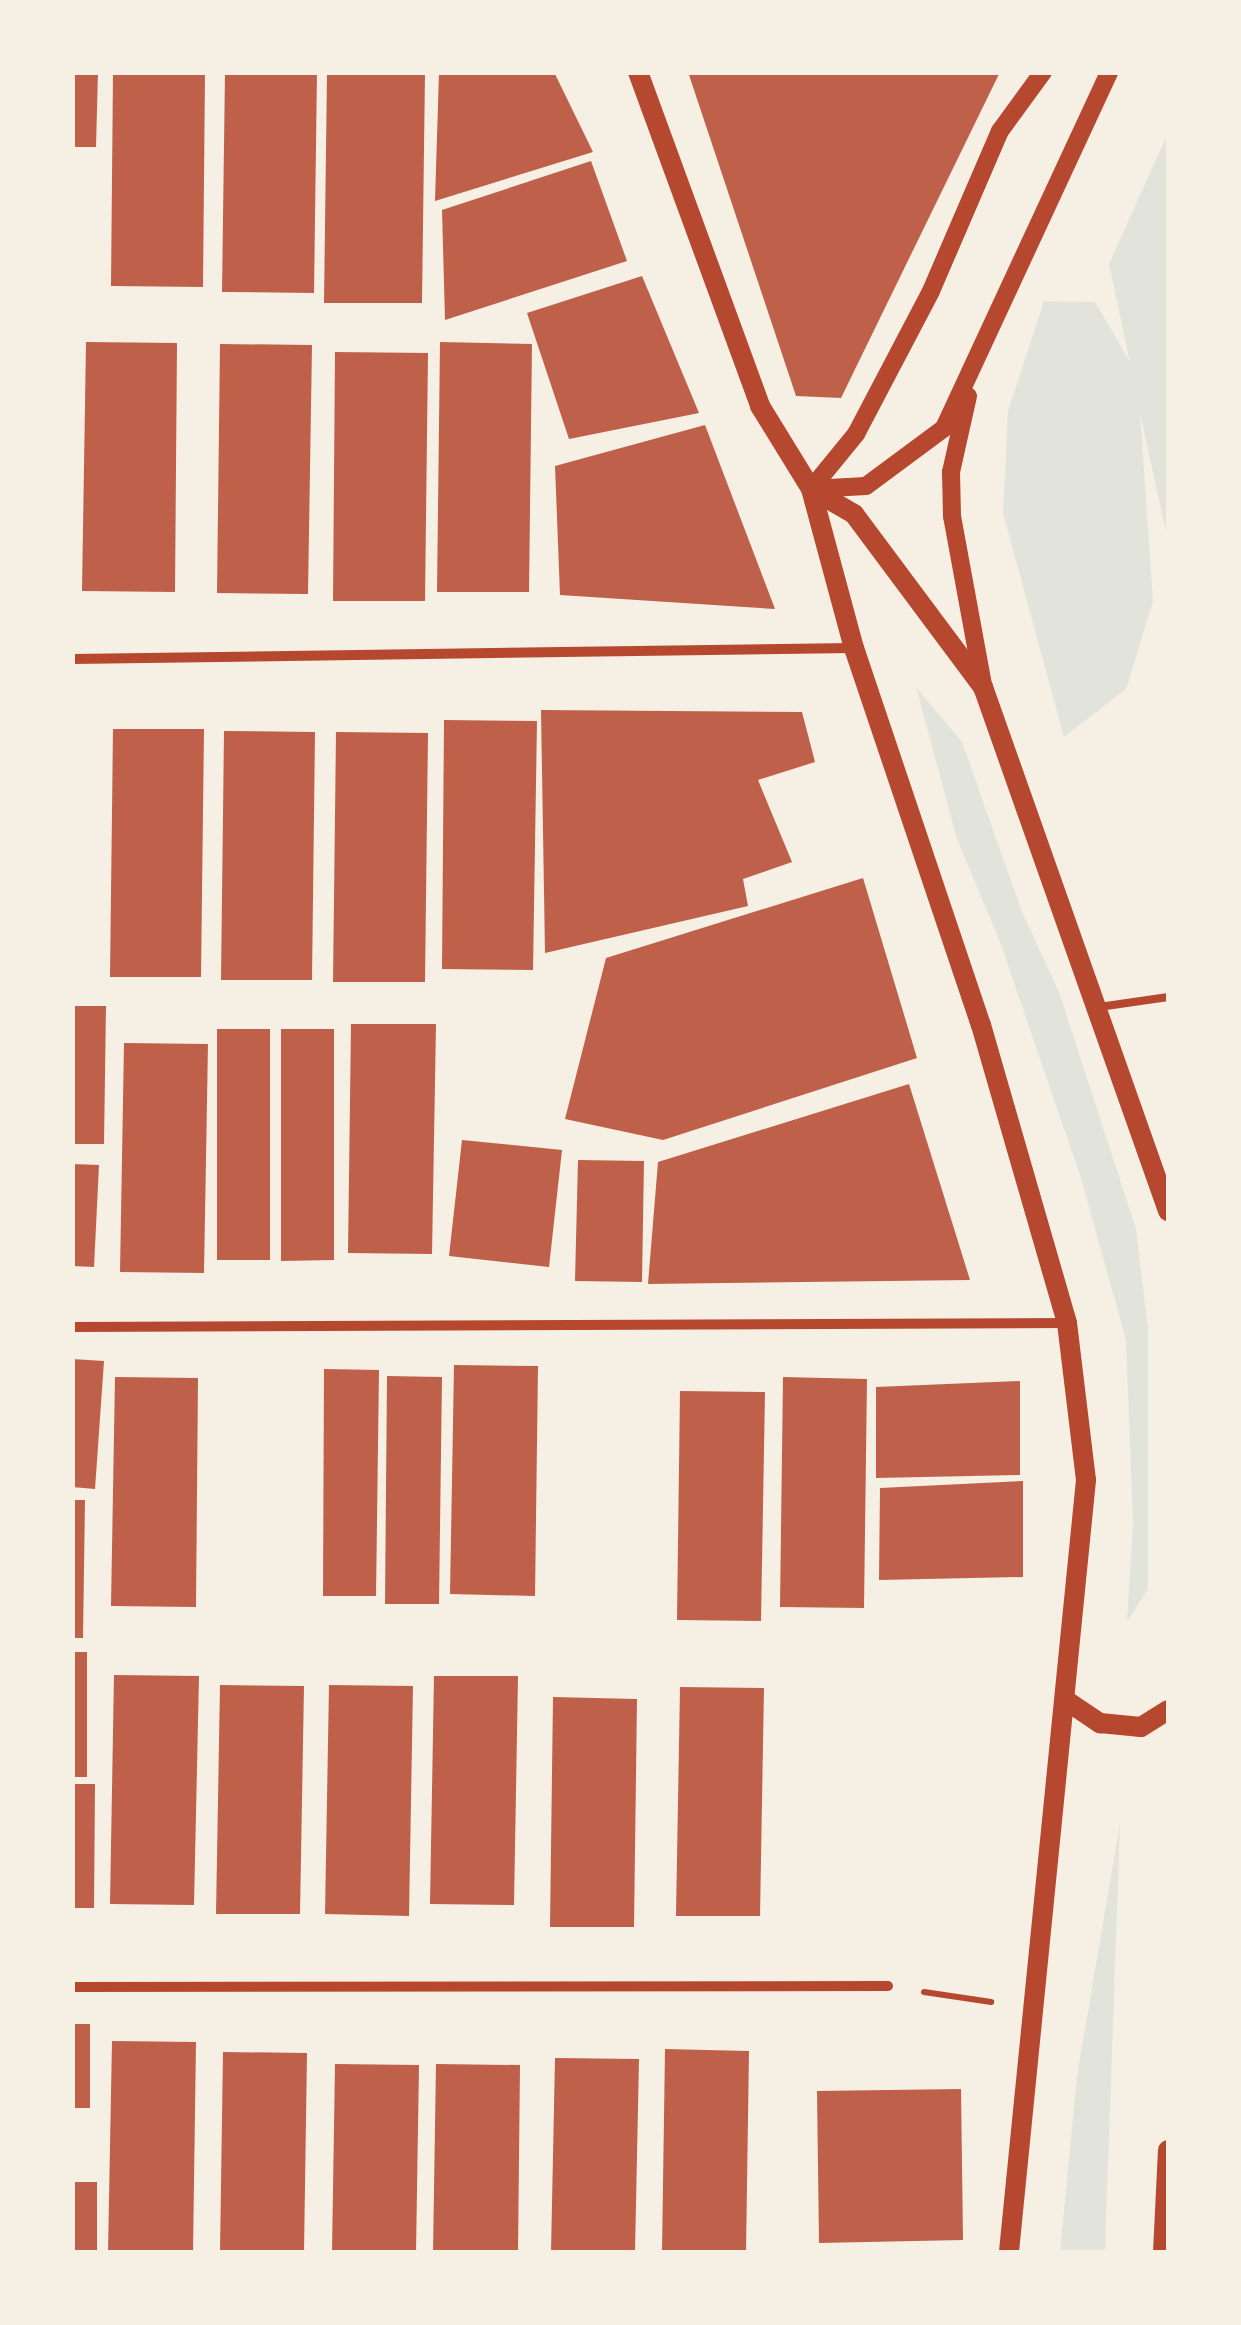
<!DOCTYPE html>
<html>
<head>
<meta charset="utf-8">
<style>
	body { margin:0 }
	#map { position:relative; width:1241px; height:2325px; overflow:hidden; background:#f6efe4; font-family:"Work Sans",sans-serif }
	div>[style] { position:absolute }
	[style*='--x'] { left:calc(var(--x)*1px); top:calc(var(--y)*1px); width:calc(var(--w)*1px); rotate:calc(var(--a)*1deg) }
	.green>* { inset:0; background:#e2e4dc }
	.building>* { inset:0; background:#bf614a }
	.path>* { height:6px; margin:-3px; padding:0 3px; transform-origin:3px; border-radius:3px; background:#b5482f }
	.service>* { height:8px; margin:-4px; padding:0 4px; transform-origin:4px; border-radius:4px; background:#b5482f }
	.minor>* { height:10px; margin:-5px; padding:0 5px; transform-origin:5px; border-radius:5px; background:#b5482f }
	.tertiary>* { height:18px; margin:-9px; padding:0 9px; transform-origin:9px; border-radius:9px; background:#b5482f }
	.secondary>* { height:20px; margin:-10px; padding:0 10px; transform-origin:10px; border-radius:10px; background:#b5482f }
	span { translate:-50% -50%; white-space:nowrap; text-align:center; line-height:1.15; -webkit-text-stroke:8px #f6efe4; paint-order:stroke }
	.frame { position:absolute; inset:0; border:75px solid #f6efe4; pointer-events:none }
</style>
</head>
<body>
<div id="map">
	<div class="green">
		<i style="clip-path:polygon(1168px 133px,1168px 541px,1140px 413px,1153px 601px,1126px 689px,1064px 737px,1003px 513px,1008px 411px,1044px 301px,1095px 302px,1130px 362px,1109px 264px)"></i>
		<i style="clip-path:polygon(916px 687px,962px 742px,1022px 912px,1059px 992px,1136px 1229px,1148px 1329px,1148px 1589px,1127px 1622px,1133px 1524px,1126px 1340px,1081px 1178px,999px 939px,957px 839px)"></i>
		<i style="clip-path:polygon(1120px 1823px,1105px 2252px,1060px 2252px,1077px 2076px)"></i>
	</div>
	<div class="building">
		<i style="clip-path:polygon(72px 72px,98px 72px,96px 147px,72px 147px)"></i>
		<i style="clip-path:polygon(113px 72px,205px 72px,203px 287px,111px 286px)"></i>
		<i style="clip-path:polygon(225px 72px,317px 72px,314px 293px,222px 292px)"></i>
		<i style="clip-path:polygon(327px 72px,425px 72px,422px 303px,324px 303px)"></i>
		<i style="clip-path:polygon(439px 72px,554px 72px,593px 152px,435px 201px)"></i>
		<i style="clip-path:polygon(688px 72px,1000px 72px,841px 398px,796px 396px)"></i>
		<i style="clip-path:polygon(591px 161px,627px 261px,445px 320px,442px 210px)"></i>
		<i style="clip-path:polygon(642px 276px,699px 413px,569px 439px,527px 313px)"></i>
		<i style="clip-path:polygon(86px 342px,177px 343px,175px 592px,82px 591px)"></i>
		<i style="clip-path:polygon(440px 342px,532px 344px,529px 592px,437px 592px)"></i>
		<i style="clip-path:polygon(220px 344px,312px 345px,308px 594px,217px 593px)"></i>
		<i style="clip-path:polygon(335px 352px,428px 353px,425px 601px,333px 601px)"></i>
		<i style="clip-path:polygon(705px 425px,775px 609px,560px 595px,555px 466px)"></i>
		<i style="clip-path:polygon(541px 710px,802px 712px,815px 762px,758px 780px,792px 862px,743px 879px,748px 906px,545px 953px)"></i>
		<i style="clip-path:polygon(444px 720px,537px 721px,533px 970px,442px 969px)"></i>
		<i style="clip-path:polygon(113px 729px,204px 729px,201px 977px,110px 977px)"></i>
		<i style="clip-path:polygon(224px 731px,315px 732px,312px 980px,221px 980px)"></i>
		<i style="clip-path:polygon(336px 732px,428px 733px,425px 982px,333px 982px)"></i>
		<i style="clip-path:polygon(863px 878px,917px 1058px,663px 1140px,565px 1119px,606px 958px)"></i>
		<i style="clip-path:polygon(72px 1006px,106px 1006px,104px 1144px,72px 1144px)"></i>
		<i style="clip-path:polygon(351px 1024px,436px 1024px,432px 1254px,348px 1253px)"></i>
		<i style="clip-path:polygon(217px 1029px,270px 1029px,270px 1260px,217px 1260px)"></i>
		<i style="clip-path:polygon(281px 1029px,334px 1029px,334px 1260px,281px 1261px)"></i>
		<i style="clip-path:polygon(124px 1043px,208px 1044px,204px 1273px,120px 1272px)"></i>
		<i style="clip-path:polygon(909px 1084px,970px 1280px,648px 1284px,658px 1162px)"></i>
		<i style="clip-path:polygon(462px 1140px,562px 1150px,549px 1267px,449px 1256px)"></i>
		<i style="clip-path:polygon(578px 1160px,644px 1161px,642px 1282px,575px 1281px)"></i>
		<i style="clip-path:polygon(72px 1164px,99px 1165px,94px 1267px,72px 1266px)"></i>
		<i style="clip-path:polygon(72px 1359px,104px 1361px,95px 1489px,72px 1487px)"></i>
		<i style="clip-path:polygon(454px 1365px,538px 1366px,535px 1596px,450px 1594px)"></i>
		<i style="clip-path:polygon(324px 1369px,379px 1370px,376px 1596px,323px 1596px)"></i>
		<i style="clip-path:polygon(387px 1376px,442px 1377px,439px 1604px,385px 1604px)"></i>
		<i style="clip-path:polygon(115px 1377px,198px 1378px,196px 1607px,111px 1606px)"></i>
		<i style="clip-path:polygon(783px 1377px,867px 1379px,864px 1608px,780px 1607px)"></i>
		<i style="clip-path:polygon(1020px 1381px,1020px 1475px,876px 1478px,876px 1387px)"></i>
		<i style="clip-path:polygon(680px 1391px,765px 1392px,761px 1621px,677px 1620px)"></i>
		<i style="clip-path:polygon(1023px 1481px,1023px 1577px,879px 1580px,880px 1488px)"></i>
		<i style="clip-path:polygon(72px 1500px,85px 1500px,83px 1638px,72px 1638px)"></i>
		<i style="clip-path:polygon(72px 1652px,87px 1652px,87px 1777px,72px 1777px)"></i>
		<i style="clip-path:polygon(114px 1675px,199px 1676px,194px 1905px,110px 1904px)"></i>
		<i style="clip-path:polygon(434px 1676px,518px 1676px,514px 1905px,430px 1904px)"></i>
		<i style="clip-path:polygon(220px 1685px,304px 1686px,300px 1914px,216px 1914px)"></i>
		<i style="clip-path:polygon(329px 1685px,413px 1686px,409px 1916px,325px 1914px)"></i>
		<i style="clip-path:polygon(680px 1687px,764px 1688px,760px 1916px,676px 1916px)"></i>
		<i style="clip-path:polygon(553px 1697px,637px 1699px,634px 1927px,550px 1927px)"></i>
		<i style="clip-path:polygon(72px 1784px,95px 1784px,94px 1908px,72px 1908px)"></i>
		<i style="clip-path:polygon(72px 2024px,90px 2024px,90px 2108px,72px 2108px)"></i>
		<i style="clip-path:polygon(112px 2041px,196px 2042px,193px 2252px,108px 2252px)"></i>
		<i style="clip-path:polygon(665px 2049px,749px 2051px,746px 2252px,662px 2252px)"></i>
		<i style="clip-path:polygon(223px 2052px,307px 2053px,304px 2252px,220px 2252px)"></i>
		<i style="clip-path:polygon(555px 2058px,639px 2059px,635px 2252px,551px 2252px)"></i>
		<i style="clip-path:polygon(335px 2064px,419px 2065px,416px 2252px,332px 2252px)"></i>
		<i style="clip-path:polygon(436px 2064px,520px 2065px,518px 2252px,433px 2252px)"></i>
		<i style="clip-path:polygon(961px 2089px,963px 2240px,819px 2243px,817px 2091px)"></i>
		<i style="clip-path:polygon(72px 2182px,97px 2182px,97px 2252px,72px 2252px)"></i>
	</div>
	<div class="path">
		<i style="--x:924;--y:1992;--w:68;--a:8.5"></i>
	</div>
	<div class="service">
		<i style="--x:1099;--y:1007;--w:70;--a:-8.2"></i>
	</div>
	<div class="minor">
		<i style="--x:72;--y:659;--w:781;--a:-0.81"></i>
		<i style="--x:72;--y:1327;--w:994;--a:-0.23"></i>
		<i style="--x:72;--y:1987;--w:816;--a:-0.07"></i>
	</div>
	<div class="tertiary">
		<i style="--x:968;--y:396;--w:78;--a:102.6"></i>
		<i style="--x:951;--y:472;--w:44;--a:88.7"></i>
		<i style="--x:952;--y:516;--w:172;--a:79.6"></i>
		<i style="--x:811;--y:489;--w:55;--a:-3.1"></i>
		<i style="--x:866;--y:486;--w:97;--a:-36.6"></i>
		<i style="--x:944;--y:428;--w:392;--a:-65.1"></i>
		<i style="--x:811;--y:489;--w:71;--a:-50.7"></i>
		<i style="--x:856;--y:434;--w:161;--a:-62.3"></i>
		<i style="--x:931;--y:291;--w:174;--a:-66.7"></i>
		<i style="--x:1000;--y:131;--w:73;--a:-53.9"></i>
	</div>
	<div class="secondary">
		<i style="--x:638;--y:72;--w:356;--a:69.9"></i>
		<i style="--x:760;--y:406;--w:97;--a:58.4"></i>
		<i style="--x:811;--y:489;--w:165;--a:74.9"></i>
		<i style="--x:854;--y:648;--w:398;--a:71.4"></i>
		<i style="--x:981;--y:1025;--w:310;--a:73.9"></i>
		<i style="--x:1067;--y:1323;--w:158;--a:83.1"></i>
		<i style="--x:1086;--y:1480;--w:776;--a:95.7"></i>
		<i style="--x:811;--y:489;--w:50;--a:30.2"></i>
		<i style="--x:854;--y:514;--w:216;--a:53.3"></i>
		<i style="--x:983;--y:687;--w:556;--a:70.55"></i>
		<i style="--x:1067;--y:1701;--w:40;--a:34"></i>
		<i style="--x:1100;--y:1723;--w:41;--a:5.6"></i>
		<i style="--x:1141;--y:1727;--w:32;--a:-32"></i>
		<i style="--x:1163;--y:2252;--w:102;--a:-87.2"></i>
	</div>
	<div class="frame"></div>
</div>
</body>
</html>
